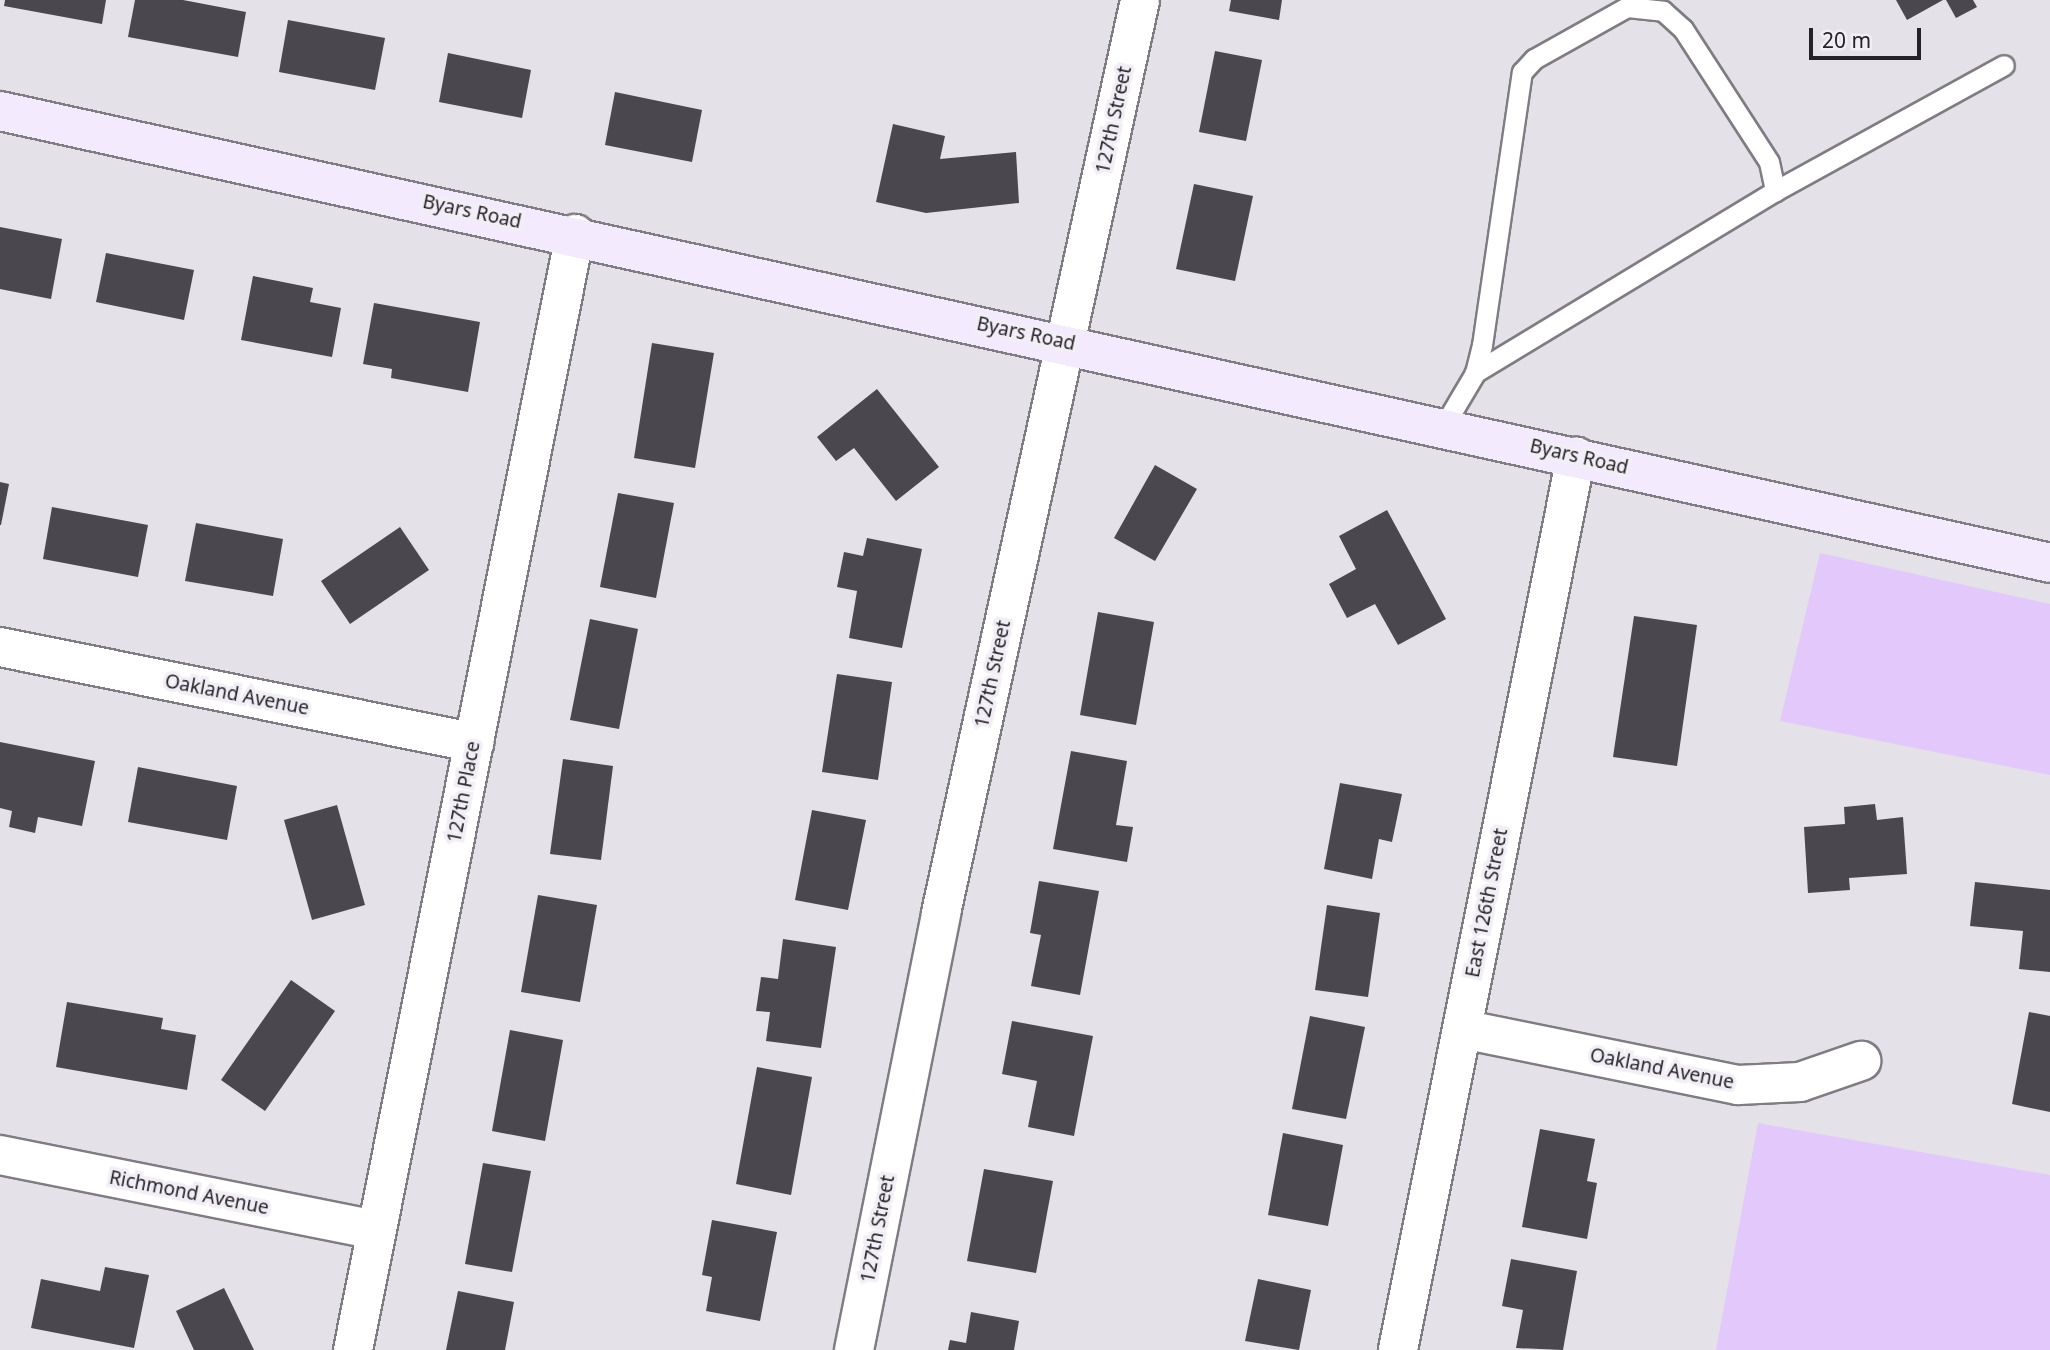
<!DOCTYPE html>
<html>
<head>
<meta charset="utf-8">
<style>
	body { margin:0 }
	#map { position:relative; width:2050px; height:1350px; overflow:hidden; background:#e5e1e9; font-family:"Noto Sans",sans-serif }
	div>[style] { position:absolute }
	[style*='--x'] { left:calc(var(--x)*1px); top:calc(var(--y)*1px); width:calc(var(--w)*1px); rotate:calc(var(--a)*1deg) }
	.green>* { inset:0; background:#e3c8fb }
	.building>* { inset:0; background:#4a474e }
	.roads { filter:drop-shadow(2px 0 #7f7c83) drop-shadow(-2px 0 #7f7c83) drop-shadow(0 2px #7f7c83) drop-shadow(0 -2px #7f7c83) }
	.lane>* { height:19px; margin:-9.5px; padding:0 9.5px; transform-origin:9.5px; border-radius:9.5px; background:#fff }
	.street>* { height:38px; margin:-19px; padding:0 19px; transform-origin:19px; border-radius:19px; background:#fff }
	.secondary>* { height:38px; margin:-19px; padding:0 19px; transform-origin:19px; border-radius:19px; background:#f4eafd }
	span { translate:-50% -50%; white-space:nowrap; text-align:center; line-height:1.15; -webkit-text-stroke:7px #f2eef6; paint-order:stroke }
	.street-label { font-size:19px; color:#242226 }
	.scale { position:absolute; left:1809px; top:28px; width:112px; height:32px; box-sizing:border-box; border:4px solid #242226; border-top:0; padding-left:9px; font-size:21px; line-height:24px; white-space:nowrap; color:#242226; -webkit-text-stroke:5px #f2eef6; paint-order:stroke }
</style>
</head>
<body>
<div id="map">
	<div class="green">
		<i style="clip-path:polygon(1820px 553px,2050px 604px,2050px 775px,1780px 721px)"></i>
		<i style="clip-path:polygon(1758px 1123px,2050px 1175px,2050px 1350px,1716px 1350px)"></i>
	</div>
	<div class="building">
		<i style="clip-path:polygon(5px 0,106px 0,102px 24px,4px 6px)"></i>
		<i style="clip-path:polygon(135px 0,183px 0,246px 12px,238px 57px,128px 37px)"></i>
		<i style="clip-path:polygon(1231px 0,1282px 0,1279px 20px,1229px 11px)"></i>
		<i style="clip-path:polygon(1896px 0,1943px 0,1907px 20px)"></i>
		<i style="clip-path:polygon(1946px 0,1973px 0,1977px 7px,1956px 18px)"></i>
		<i style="clip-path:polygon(288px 20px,385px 38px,375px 90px,279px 72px)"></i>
		<i style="clip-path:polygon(1215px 51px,1262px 60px,1246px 141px,1199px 132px)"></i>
		<i style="clip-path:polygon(448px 53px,531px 70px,522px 118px,439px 102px)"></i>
		<i style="clip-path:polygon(615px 92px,702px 110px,692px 162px,605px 145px)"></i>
		<i style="clip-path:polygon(893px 124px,945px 136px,940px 159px,1016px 152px,1019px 203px,926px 213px,876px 202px)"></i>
		<i style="clip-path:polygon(1194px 184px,1253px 196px,1235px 281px,1176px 269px)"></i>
		<i style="clip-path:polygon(0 227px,62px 239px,51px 299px,0 289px)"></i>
		<i style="clip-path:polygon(106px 253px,194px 270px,184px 320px,96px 302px)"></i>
		<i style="clip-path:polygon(253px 276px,313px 288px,310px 302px,341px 308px,332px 357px,241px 340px)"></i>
		<i style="clip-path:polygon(374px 303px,480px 322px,468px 392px,391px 378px,392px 369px,363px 364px)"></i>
		<i style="clip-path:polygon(652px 343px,714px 353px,695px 468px,634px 458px)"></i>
		<i style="clip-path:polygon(877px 389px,939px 467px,896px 501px,854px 448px,836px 461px,817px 437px)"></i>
		<i style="clip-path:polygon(1155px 465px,1197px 489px,1155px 561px,1114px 538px)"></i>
		<i style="clip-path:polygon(0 482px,9px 484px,1px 525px,0 525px)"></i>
		<i style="clip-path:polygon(618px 493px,674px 503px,656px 598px,600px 587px)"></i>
		<i style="clip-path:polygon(52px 507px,148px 525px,138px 577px,43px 559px)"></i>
		<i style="clip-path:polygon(1387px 510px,1446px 619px,1398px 645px,1375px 604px,1347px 618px,1329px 584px,1356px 569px,1339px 536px)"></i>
		<i style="clip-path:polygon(196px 523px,283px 539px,273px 596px,185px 581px)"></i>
		<i style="clip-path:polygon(400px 527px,429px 570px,350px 624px,321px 581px)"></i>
		<i style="clip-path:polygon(867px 538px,922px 549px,902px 648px,849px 638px,857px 591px,837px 587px,844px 552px,863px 556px)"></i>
		<i style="clip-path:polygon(1098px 612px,1154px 622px,1136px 725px,1080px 715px)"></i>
		<i style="clip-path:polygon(1634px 616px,1697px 625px,1677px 766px,1613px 757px)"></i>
		<i style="clip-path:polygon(590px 619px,638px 629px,619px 729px,570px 720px)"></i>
		<i style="clip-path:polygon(837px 674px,892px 682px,878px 780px,822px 772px)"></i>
		<i style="clip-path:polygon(0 742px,95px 761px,82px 826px,38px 817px,35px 833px,9px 827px,12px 811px,0 808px)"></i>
		<i style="clip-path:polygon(1071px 751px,1127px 761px,1116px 825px,1133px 827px,1127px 862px,1053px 849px)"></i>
		<i style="clip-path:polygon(563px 759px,613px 766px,601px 860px,550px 854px)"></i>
		<i style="clip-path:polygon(138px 767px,237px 786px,227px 840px,128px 822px)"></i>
		<i style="clip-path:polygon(1340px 783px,1402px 794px,1392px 842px,1379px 839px,1372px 879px,1324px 869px)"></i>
		<i style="clip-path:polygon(1875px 804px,1877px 820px,1903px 817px,1907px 874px,1849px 878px,1850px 890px,1808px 893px,1804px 827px,1845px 824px,1844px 807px)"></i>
		<i style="clip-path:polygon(337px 805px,365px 905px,312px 920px,284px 820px)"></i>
		<i style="clip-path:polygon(812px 810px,866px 820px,848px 910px,795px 900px)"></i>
		<i style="clip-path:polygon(1039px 881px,1099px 891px,1080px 995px,1031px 986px,1041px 935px,1030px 933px)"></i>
		<i style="clip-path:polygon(1975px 882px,2050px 890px,2050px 972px,2019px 969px,2023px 931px,1970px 926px)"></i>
		<i style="clip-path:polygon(538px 895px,597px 905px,580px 1002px,521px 992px)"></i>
		<i style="clip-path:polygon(1327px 905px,1380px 913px,1368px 997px,1315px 990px)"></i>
		<i style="clip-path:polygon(783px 939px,836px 947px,821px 1048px,766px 1041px,770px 1012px,756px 1011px,761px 977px,778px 979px)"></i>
		<i style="clip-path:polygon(291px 980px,335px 1011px,265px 1111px,221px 1080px)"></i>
		<i style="clip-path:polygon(67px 1002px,163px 1018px,161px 1029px,196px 1035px,187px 1090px,56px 1067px)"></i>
		<i style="clip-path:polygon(2029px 1012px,2050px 1016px,2050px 1112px,2012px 1104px)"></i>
		<i style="clip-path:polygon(1310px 1016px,1365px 1027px,1346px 1119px,1292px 1109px)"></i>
		<i style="clip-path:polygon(1012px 1021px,1093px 1036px,1074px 1136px,1028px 1127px,1037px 1081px,1002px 1074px)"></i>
		<i style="clip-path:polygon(510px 1030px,563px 1040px,545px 1141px,492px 1131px)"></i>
		<i style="clip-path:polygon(757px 1067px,812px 1077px,791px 1195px,736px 1184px)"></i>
		<i style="clip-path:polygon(1540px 1129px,1595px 1139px,1587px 1181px,1597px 1183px,1587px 1239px,1522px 1227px)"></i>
		<i style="clip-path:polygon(1283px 1133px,1343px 1145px,1328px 1226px,1268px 1215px)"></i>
		<i style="clip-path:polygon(483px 1163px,531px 1171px,512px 1272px,465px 1264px)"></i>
		<i style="clip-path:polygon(984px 1169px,1053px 1181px,1036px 1273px,967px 1261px)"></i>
		<i style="clip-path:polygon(712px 1220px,777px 1232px,760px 1321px,706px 1311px,712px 1277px,702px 1275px)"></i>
		<i style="clip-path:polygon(1511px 1259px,1577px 1271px,1563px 1350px,1516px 1348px,1523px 1310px,1502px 1306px)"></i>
		<i style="clip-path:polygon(105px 1267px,149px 1275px,134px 1348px,31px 1328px,41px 1279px,100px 1291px)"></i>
		<i style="clip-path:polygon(1258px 1279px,1311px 1290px,1299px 1350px,1245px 1341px)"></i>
		<i style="clip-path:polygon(224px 1288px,254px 1350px,194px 1350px,176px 1311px)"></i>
		<i style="clip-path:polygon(458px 1291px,514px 1302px,505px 1350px,446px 1350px)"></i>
		<i style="clip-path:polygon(971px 1312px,1019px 1321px,1014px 1350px,948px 1350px,950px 1340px,966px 1343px)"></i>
	</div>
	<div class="roads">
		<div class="lane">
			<i style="--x:1775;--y:191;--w:261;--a:-28.8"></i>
			<i style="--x:1443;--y:427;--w:63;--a:-59.3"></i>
			<i style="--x:1475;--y:373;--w:29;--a:-76"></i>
			<i style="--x:1482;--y:345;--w:276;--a:-81.7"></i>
			<i style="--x:1522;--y:72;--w:18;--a:-47"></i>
			<i style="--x:1534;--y:59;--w:107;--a:-29.2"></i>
			<i style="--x:1627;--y:7;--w:36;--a:6"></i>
			<i style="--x:1663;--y:11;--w:27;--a:42"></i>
			<i style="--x:1683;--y:29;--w:158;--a:57.1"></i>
			<i style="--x:1769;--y:162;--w:30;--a:78"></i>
			<i style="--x:1775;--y:191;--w:351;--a:148.8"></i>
		</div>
		<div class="street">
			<i style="--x:0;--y:647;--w:484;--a:11.4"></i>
			<i style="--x:1462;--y:1029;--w:282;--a:11.5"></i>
			<i style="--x:1738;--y:1085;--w:62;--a:-2.8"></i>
			<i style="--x:1800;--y:1082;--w:65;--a:-19"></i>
			<i style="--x:0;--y:1155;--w:384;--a:11.3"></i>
			<i style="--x:353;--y:1350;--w:1138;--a:-78.75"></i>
			<i style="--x:854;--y:1350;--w:446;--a:-78.7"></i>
			<i style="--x:941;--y:913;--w:934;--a:-77.7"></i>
			<i style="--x:1398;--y:1350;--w:911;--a:-78.73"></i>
		</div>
		<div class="secondary">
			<i style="--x:0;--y:111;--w:2099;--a:12.43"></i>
		</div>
	</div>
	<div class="street-label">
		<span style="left:1114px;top:120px;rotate:-78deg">127th Street</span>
		<span style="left:472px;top:212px;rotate:12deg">Byars Road</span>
		<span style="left:1026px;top:334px;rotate:12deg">Byars Road</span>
		<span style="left:1579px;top:457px;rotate:13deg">Byars Road</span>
		<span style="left:993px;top:674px;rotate:-78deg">127th Street</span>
		<span style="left:237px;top:695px;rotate:11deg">Oakland Avenue</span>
		<span style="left:464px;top:792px;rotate:-79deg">127th Place</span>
		<span style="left:1487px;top:903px;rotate:-79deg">East 126th Street</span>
		<span style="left:1662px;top:1069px;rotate:11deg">Oakland Avenue</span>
		<span style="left:189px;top:1193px;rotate:11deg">Richmond Avenue</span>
		<span style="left:878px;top:1229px;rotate:-79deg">127th Street</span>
	</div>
	<div class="scale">20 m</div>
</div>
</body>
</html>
